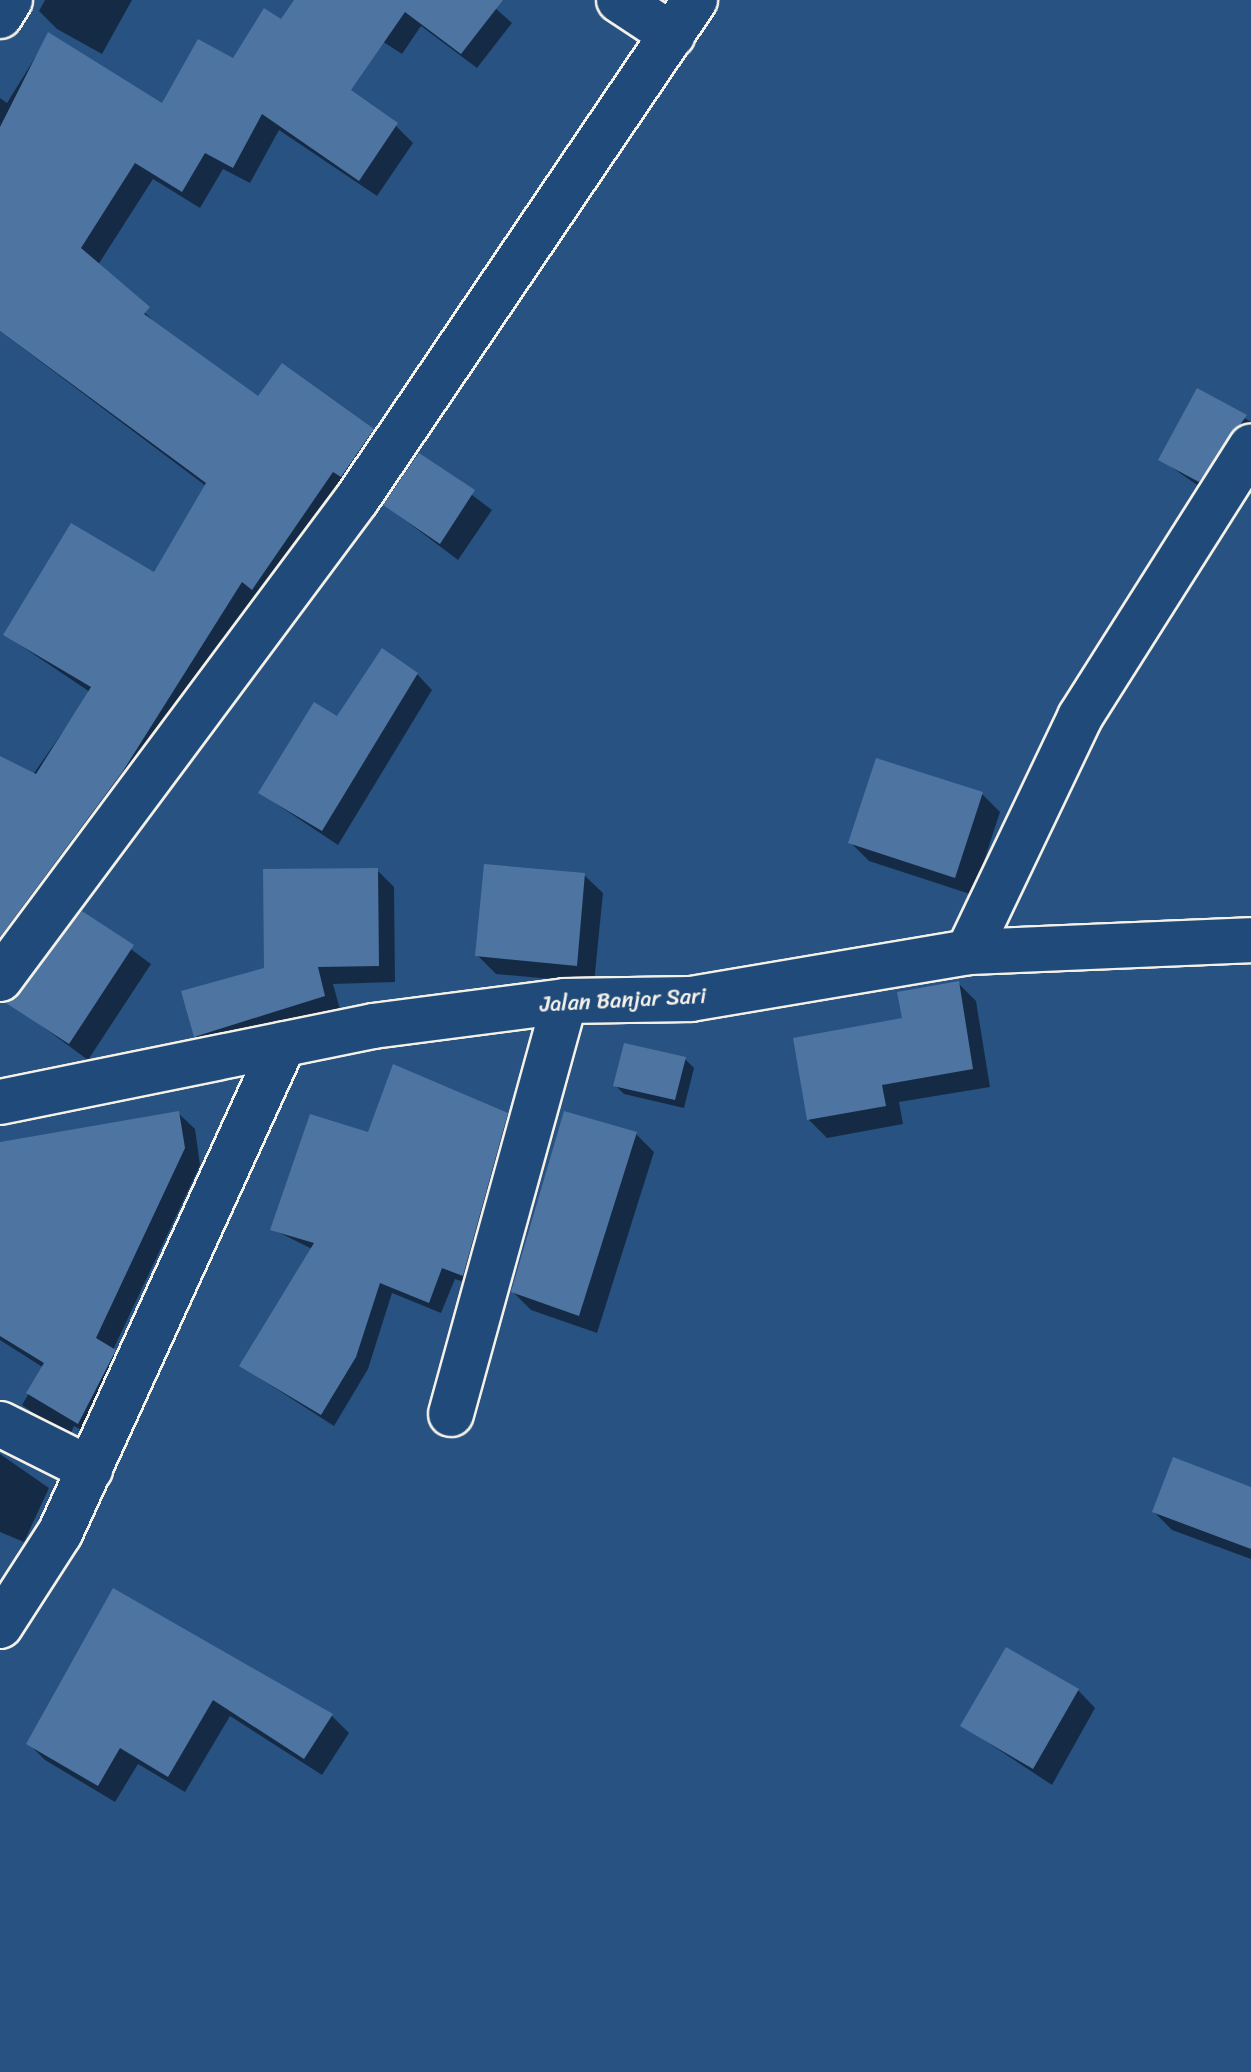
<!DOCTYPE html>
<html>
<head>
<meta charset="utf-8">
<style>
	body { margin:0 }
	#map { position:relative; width:1251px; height:2072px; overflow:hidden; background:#285282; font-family:Sriracha,sans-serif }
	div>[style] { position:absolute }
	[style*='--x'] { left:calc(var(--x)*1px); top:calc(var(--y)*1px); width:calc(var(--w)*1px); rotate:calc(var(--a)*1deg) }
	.shadow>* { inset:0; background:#0007 }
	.building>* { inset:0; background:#4e74a2 }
	.roads { filter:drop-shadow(2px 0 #f4f1e8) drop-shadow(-2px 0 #f4f1e8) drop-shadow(0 2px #f4f1e8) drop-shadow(0 -2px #f4f1e8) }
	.minor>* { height:44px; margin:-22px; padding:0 22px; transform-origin:22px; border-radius:22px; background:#1f4a7a }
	span { translate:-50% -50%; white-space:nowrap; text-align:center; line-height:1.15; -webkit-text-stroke:8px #1f4a7a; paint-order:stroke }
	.street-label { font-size:22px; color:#f4f1e8 }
</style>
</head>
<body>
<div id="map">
	<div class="shadow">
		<i style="clip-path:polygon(45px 0,132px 0,102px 54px,57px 29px,39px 11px)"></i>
		<i style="clip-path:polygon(318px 0,486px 0,512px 23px,477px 68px,421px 26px,402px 54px)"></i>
		<i style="clip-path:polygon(49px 35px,163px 106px,234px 60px,245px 43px,396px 126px,413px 143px,377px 196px,279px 130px,250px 183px,223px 169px,200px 208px,153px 179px,98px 265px,162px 330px,259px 399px,373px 430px,390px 447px,0 977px,0 758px,30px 779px,90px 692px,5px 635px,71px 526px,155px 574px,206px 486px,0 331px,0 98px,7px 103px)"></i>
		<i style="clip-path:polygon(1198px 390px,1251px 422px,1251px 452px,1217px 499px,1160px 459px)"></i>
		<i style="clip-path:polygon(419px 455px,492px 510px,458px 560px,385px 505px)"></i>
		<i style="clip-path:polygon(417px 674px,432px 690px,338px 845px,260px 793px,337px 718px)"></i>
		<i style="clip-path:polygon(982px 794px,1000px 812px,973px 895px,869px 861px,851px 843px)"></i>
		<i style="clip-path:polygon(377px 870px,394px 887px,395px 982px,333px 984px,341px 1013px,213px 1053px,196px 1036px)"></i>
		<i style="clip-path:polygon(584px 875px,603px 893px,594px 983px,496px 974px,478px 956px)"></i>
		<i style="clip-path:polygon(82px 913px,151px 964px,88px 1060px,9px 1002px)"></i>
		<i style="clip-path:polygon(958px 983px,976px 1001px,990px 1087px,899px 1102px,903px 1124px,827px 1138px,809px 1120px,904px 1019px)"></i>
		<i style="clip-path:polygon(685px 1059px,694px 1068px,684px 1108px,624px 1094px,615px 1085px)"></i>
		<i style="clip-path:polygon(178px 1113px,195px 1129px,200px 1165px,113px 1350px,131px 1368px,95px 1438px,74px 1426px,69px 1437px,22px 1405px,44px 1368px,0 1340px,0 1144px)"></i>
		<i style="clip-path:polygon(507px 1114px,519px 1126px,475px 1286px,455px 1279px,441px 1313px,392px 1293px,368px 1369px,334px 1426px,241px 1366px,312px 1249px,272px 1229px,369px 1135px)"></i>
		<i style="clip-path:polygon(636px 1134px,654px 1152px,597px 1333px,531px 1310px,513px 1292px)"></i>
		<i style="clip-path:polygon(0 1454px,49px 1488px,24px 1542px,0 1532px)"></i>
		<i style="clip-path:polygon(1251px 1489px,1251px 1559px,1172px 1530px,1154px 1512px)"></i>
		<i style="clip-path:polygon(113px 1591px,332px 1716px,349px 1733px,322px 1775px,230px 1716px,185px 1792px,138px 1764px,115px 1802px,45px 1760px,28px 1743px)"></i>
		<i style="clip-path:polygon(1078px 1690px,1095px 1708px,1052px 1785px,963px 1726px)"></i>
	</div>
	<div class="building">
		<i style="clip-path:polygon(294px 0,503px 0,461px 54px,405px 12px,351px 90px,398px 123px,359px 181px,262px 114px,233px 168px,205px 153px,182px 192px,135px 163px,81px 248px,150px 307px,144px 314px,258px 396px,282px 363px,374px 429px,341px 477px,333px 472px,252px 590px,242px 582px,123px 771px,0 937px,0 756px,36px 774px,91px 687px,3px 635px,71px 523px,154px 572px,206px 483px,0 331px,0 127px,48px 32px,162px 103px,198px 39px,233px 58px,264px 8px,281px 19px)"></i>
		<i style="clip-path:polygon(1197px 388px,1247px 415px,1199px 482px,1158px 460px)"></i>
		<i style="clip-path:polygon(419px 453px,475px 490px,440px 544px,383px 505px)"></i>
		<i style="clip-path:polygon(382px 648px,418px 673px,322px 831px,258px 793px,314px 702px,337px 716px)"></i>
		<i style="clip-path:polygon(876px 758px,983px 792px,955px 878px,848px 843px)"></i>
		<i style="clip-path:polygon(484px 864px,585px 873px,577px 966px,475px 956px)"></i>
		<i style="clip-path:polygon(378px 868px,379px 966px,318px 967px,325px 996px,194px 1037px,181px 991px,264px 968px,263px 869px)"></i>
		<i style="clip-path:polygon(82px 911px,134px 945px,69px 1044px,6px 1003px)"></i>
		<i style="clip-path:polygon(959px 981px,973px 1069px,882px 1085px,886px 1106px,807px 1120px,793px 1038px,902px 1018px,897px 992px)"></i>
		<i style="clip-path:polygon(624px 1043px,686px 1057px,675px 1100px,613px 1086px)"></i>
		<i style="clip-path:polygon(393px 1064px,508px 1113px,463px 1276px,442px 1268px,429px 1303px,380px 1283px,356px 1357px,321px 1415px,239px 1366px,314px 1243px,270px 1230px,310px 1114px,368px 1132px)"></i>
		<i style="clip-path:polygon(179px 1111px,185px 1148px,96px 1338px,116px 1350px,78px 1424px,26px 1393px,44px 1363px,0 1336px,0 1142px)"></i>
		<i style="clip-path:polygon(564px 1111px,637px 1132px,579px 1316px,511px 1292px)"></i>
		<i style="clip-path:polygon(1173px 1457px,1251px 1487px,1251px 1549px,1152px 1512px)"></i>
		<i style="clip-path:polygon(113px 1588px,333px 1714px,304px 1759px,213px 1700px,168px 1777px,120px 1748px,98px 1786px,26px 1744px)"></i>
		<i style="clip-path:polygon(1006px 1647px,1079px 1689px,1033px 1769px,960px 1726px)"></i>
	</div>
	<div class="roads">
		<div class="minor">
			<i style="--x:619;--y:0;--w:64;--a:33.4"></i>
			<i style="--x:0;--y:16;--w:19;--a:-58"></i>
			<i style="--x:968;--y:952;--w:260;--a:-64.5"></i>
			<i style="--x:1080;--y:717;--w:320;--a:-57.7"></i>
			<i style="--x:0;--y:979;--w:598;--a:-53.36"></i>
			<i style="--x:357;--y:499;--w:603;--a:-55.89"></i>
			<i style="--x:0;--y:1102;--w:381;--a:-11.5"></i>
			<i style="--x:373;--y:1026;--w:194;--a:-7.4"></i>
			<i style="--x:565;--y:1001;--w:126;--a:-0.9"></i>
			<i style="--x:691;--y:999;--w:281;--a:-9.6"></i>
			<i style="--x:968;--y:952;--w:283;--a:-2.4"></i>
			<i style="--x:451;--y:1414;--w:428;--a:-74.6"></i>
			<i style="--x:0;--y:1424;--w:101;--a:26.6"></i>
			<i style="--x:0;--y:1626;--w:111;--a:-57.2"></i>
			<i style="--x:60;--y:1533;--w:537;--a:-65.44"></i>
		</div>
	</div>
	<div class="street-label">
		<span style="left:623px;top:1000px;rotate:-3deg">Jalan Banjar Sari</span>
	</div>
</div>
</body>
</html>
